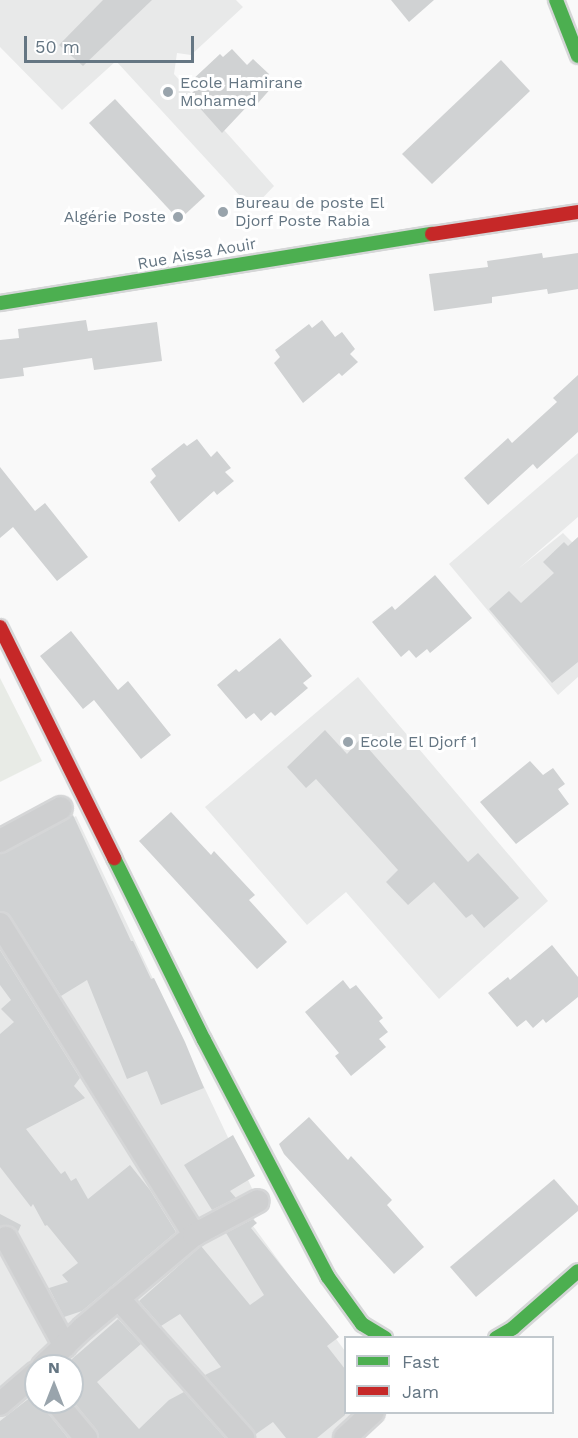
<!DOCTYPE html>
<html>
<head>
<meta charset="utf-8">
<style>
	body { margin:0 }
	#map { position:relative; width:578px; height:1438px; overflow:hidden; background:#f9f9f9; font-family:"Work Sans",sans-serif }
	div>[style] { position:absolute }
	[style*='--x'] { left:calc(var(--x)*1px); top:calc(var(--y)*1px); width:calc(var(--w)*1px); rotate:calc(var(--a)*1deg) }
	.built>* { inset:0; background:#e8e9e9 }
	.green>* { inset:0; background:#e8ebe6 }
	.building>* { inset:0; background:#d0d2d3 }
	.roads { filter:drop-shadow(2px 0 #d5d6d7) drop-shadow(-2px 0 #d5d6d7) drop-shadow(0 2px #d5d6d7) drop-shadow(0 -2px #d5d6d7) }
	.street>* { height:22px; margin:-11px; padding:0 11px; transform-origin:11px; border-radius:11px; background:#cecfd0 }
	.fast>* { height:14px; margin:-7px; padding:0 7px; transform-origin:7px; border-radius:7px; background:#4caf50 }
	.jam>* { height:14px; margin:-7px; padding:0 7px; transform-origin:7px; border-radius:7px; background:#c62828 }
	.dots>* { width:16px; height:16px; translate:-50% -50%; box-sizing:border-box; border:3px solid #fff; border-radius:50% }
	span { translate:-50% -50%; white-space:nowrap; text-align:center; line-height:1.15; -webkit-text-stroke:6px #fff; paint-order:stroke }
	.poi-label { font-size:16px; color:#657683 }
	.left { translate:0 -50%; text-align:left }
	.right { translate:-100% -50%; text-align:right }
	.street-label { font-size:16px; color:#657683 }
	.legend { position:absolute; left:344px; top:1336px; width:210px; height:78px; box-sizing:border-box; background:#fff; border:2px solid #c1c8cd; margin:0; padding:8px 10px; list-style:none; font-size:18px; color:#657683 }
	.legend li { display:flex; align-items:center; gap:12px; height:30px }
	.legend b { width:30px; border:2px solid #c1c8cd }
	.north { position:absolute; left:24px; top:1354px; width:60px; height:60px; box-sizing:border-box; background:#fff; border:2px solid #c1c8cd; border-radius:50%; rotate:0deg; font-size:16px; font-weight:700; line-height:24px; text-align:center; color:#657683 }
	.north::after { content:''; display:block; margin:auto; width:21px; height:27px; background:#99a4ac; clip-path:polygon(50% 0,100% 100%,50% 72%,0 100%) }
	.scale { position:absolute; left:24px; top:36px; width:170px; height:27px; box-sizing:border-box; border:3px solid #657683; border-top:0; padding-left:8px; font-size:18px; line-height:21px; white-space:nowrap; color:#657683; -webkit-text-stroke:4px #fff; paint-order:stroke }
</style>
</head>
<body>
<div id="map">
	<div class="built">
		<i style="clip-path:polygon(0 0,236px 0,243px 7px,191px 55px,177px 53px,174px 74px,274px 186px,252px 209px,116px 61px,62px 110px,0 47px)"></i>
		<i style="clip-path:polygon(578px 453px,578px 517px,518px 569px,563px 533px,578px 548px,578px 677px,558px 695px,449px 564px)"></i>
		<i style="clip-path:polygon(358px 677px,548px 901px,439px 999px,346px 892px,307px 925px,205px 807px)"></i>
		<i style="clip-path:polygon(evenodd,76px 816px,258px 1201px,253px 1226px,345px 1351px,346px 1412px,382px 1413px,354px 1438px,0 1438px,0 855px,76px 816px,36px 1366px,72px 1366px,72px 1402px,36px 1402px,36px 1366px)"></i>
	</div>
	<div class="green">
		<i style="clip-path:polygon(0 678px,42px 761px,0 782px)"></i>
	</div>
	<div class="building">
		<i style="clip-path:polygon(103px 0,152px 0,83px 66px,59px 45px)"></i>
		<i style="clip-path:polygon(391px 0,434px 0,409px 22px)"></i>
		<i style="clip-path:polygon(232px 49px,247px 65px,253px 59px,269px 74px,264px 79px,273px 86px,258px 103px,254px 99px,222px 133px,189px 96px,195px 90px,189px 83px,220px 54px,223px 57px)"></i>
		<i style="clip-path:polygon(501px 60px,530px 91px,432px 184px,402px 154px)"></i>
		<i style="clip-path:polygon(115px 99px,205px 196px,179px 220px,89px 123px)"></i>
		<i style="clip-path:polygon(542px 253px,543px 258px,578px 253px,578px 289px,548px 294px,547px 289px,492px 297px,492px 303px,434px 311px,429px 274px,488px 267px,487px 261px)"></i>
		<i style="clip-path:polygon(86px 320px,88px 331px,157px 322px,162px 361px,94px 370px,92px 358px,23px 368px,24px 376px,0 379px,0 340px,19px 338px,18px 329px)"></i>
		<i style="clip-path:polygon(322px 320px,335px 337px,342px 332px,355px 349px,350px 354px,358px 362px,342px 376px,339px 373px,303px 403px,274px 363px,280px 357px,275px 350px,309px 324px,312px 328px)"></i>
		<i style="clip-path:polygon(578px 375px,578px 432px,537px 469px,533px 464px,488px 505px,464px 478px,508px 438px,512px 443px,557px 402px,553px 398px)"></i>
		<i style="clip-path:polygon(197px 439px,211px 457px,217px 451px,231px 468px,225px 472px,234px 481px,217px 495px,214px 491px,179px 522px,150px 482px,156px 476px,151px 469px,184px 443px,187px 446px)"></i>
		<i style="clip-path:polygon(0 467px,35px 511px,45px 503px,88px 557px,57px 581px,13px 527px,0 538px)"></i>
		<i style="clip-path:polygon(578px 537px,578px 662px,552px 683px,489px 609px,509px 591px,521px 603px,554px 573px,543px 562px,564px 542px,568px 546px)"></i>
		<i style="clip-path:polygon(435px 575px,472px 618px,430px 653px,427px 649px,416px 658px,409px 650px,401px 657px,372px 622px,392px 606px,395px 610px)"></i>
		<i style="clip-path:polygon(71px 631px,118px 690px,128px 681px,171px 735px,141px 759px,94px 700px,83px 709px,40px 656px)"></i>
		<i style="clip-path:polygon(280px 638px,312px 676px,303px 683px,308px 688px,275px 716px,271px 712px,261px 721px,254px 713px,246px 719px,217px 685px,236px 669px,239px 672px)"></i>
		<i style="clip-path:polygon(325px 730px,347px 754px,360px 739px,468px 862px,478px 853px,519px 898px,484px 928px,472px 914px,466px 918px,434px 882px,408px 905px,386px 882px,398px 870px,316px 779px,306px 788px,287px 767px)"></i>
		<i style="clip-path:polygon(530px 761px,543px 775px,553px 768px,565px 784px,558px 789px,569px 804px,516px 844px,480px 802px)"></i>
		<i style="clip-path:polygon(171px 812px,211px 855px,214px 851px,255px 895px,249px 900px,287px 942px,257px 969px,139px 841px)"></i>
		<i style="clip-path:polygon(73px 815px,131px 941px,133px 941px,151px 979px,154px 978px,185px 1042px,204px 1088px,161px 1105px,147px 1071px,127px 1079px,87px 980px,61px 996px,11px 917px,0 911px,0 854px)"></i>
		<i style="clip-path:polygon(552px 945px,578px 977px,578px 997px,546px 1023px,543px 1019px,533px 1028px,526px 1020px,517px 1027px,488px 993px,508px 977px,510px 980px)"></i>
		<i style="clip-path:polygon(0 950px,80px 1078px,74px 1086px,85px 1098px,26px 1129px,61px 1174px,65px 1171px,71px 1181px,76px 1178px,88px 1199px,130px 1165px,150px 1190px,176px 1232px,82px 1311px,64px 1317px,49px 1288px,68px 1282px,62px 1275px,78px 1263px,47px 1225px,45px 1226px,33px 1204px,31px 1207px,0 1167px,0 1034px,14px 1022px,1px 1009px,11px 1000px,0 985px)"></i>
		<i style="clip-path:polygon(343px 980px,350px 989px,356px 985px,383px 1018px,379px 1021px,388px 1032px,379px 1039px,386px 1047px,351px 1076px,335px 1056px,339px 1053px,305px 1012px)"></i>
		<i style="clip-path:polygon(309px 1117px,348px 1160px,351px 1156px,392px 1200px,387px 1205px,424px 1247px,394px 1274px,284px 1154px,279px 1144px)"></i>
		<i style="clip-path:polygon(233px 1135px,255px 1176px,230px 1191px,236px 1198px,212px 1210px,184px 1165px)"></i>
		<i style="clip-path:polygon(554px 1179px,578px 1206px,578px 1211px,476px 1297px,450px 1267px)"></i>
		<i style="clip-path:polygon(0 1214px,21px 1225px,18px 1232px,12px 1226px,0 1226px)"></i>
		<i style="clip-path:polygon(253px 1219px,257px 1223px,251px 1228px,339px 1337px,327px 1346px,345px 1369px,345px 1415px,317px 1438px,286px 1438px,273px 1422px,256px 1434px,205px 1375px,221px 1367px,180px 1314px,161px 1326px,139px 1301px,201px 1246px,250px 1305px,264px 1295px,226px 1233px)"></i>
		<i style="clip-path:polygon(118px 1319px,141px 1344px,97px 1382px,139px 1429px,169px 1400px,184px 1392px,225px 1438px,99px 1438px,96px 1429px,72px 1400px,72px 1366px,64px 1366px)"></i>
		<i style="clip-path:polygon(36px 1393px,36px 1402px,43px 1402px,46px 1411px,68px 1438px,0 1438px,0 1421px)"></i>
	</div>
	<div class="roads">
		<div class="street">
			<i style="--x:0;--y:841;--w:69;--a:-28.4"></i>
			<i style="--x:0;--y:924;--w:367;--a:58"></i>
			<i style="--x:6;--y:1238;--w:123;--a:61.4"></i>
			<i style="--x:118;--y:1298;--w:188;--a:48.2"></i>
			<i style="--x:43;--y:1366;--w:55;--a:-43.5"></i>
			<i style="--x:83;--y:1328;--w:145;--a:-40"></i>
			<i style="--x:194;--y:1235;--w:72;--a:-28"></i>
			<i style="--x:56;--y:1402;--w:47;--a:50.2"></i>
			<i style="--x:0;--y:1404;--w:48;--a:-40.7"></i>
			<i style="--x:345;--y:1438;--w:38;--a:-43"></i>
		</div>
		<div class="fast">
			<i style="--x:556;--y:0;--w:60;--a:68.6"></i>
			<i style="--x:0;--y:303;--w:437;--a:-9.1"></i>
			<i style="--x:114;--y:858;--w:203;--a:63.7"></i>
			<i style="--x:204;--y:1040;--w:267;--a:62.4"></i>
			<i style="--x:328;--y:1277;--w:58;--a:54.1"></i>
			<i style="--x:362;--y:1324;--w:27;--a:31"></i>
			<i style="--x:496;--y:1338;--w:20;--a:-30"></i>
			<i style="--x:513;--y:1328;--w:86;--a:-41.2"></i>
		</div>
		<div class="jam">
			<i style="--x:432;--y:234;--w:148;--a:-8.6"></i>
			<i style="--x:0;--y:627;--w:258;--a:63.7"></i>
		</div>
	</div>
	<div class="dots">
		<i style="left:168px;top:92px;background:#99a4ac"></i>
		<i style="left:223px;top:212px;background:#99a4ac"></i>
		<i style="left:178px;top:217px;background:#99a4ac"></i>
		<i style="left:348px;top:742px;background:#99a4ac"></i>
	</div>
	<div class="poi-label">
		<span class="left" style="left:180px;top:92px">Ecole Hamirane<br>Mohamed</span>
		<span class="left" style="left:235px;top:212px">Bureau de poste El<br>Djorf Poste Rabia</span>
		<span class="right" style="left:166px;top:217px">Algérie Poste</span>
		<span class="left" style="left:360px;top:742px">Ecole El Djorf 1</span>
	</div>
	<div class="street-label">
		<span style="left:197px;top:254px;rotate:-10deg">Rue Aissa Aouir</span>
	</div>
	<ul class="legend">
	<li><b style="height:8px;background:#4caf50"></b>Fast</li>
	<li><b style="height:8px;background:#c62828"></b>Jam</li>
	</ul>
	<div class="north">N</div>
	<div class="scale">50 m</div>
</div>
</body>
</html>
